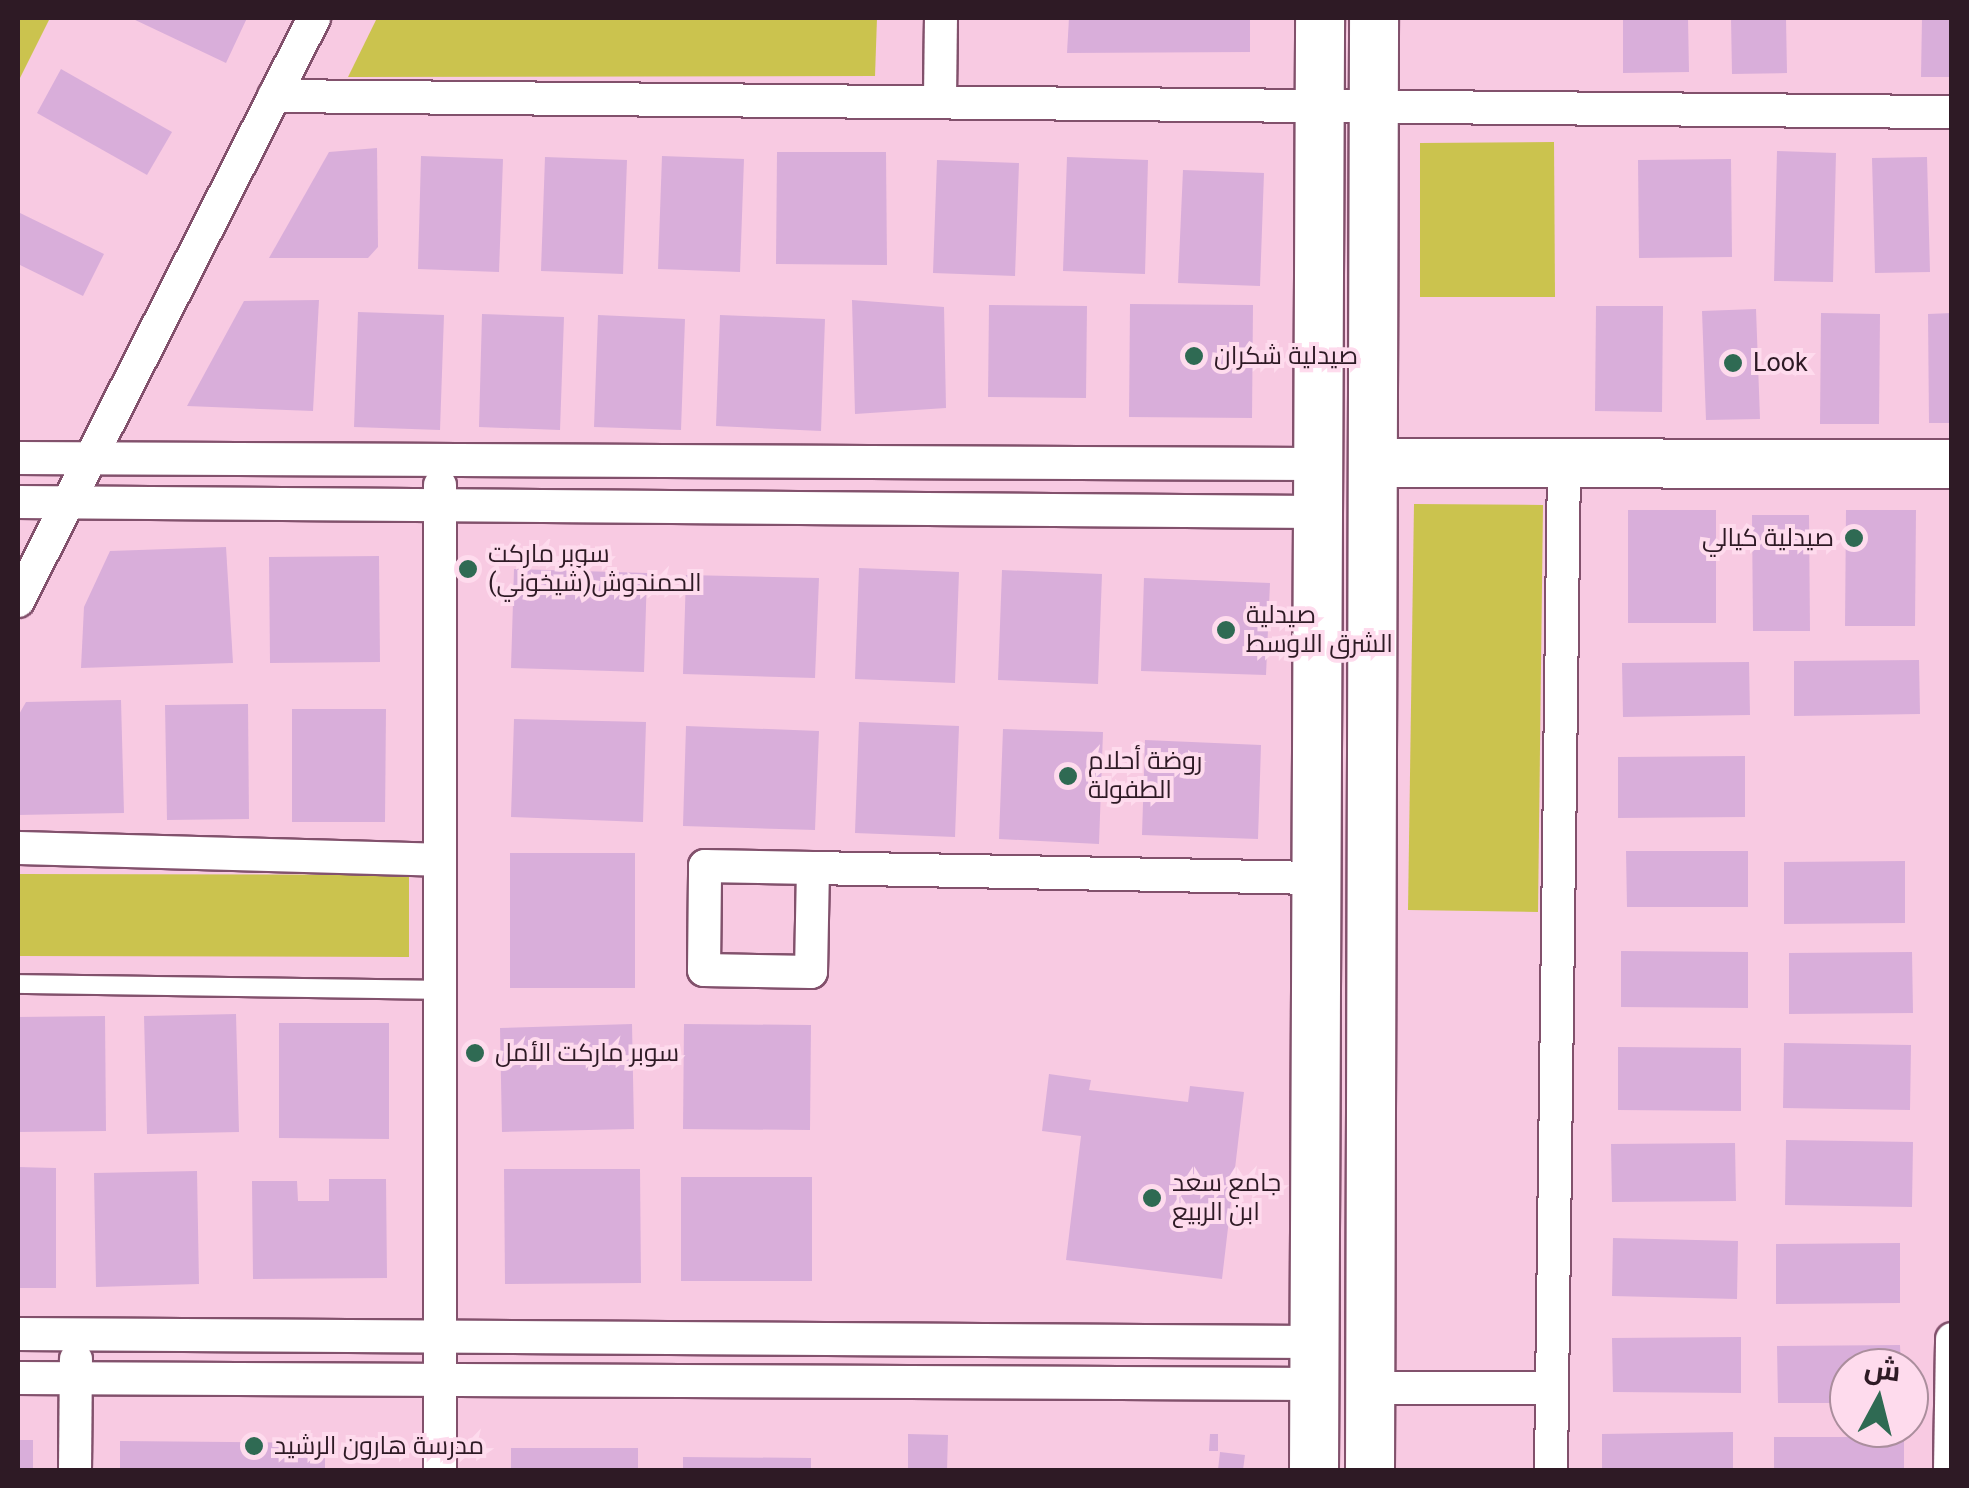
<!DOCTYPE html>
<html>
<head>
<meta charset="utf-8">
<style>
	body { margin:0 }
	#map { position:relative; width:1969px; height:1488px; overflow:hidden; background:#f8cae2; font-family:Roboto,Cairo,sans-serif }
	div>[style] { position:absolute }
	[style*='--x'] { left:calc(var(--x)*1px); top:calc(var(--y)*1px); width:calc(var(--w)*1px); rotate:calc(var(--a)*1deg) }
	.green>* { inset:0; background:#cbc34e }
	.building>* { inset:0; background:#d9aeda }
	.roads { filter:drop-shadow(2px 0 #82516c) drop-shadow(-2px 0 #82516c) drop-shadow(0 2px #82516c) drop-shadow(0 -2px #82516c) }
	.lane>* { height:18px; margin:-9px; padding:0 9px; transform-origin:9px; border-radius:9px; background:#fff }
	.street>* { height:32px; margin:-16px; padding:0 16px; transform-origin:16px; border-radius:16px; background:#fff }
	.secondary>* { height:48px; margin:-24px; padding:0 24px; transform-origin:24px; border-radius:24px; background:#fff }
	.dots>* { width:28px; height:28px; translate:-50% -50%; box-sizing:border-box; border:5px solid #fedbed; border-radius:50% }
	span { translate:-50% -50%; white-space:nowrap; text-align:center; line-height:1.15; -webkit-text-stroke:8px #fedbed; paint-order:stroke }
	.poi-label { font-size:25px; color:#2e1a25 }
	.left { translate:0 -50%; text-align:left }
	.right { translate:-100% -50%; text-align:right }
	.frame { position:absolute; inset:0; border:20px solid #2e1a25; pointer-events:none }
	.north { position:absolute; left:1829px; top:1348px; width:100px; height:100px; box-sizing:border-box; background:#fedbed; border:2px solid #ab8e9d; border-radius:50%; rotate:7deg; font-size:28px; font-weight:700; line-height:40px; text-align:center; color:#2e1a25 }
	.north::after { content:''; display:block; margin:auto; width:35px; height:45px; background:#2f6a53; clip-path:polygon(50% 0,100% 100%,50% 72%,0 100%) }
</style>
</head>
<body>
<div id="map">
	<div class="green">
		<i style="clip-path:polygon(18px 18px,50px 18px,18px 82px)"></i>
		<i style="clip-path:polygon(377px 18px,877px 18px,875px 76px,348px 77px)"></i>
		<i style="clip-path:polygon(1554px 142px,1555px 297px,1420px 297px,1420px 143px)"></i>
		<i style="clip-path:polygon(1414px 504px,1543px 505px,1538px 912px,1408px 910px)"></i>
		<i style="clip-path:polygon(18px 874px,409px 875px,409px 957px,18px 956px)"></i>
	</div>
	<div class="building">
		<i style="clip-path:polygon(131px 18px,247px 18px,226px 63px)"></i>
		<i style="clip-path:polygon(1069px 18px,1250px 18px,1250px 52px,1067px 53px)"></i>
		<i style="clip-path:polygon(1623px 18px,1688px 18px,1689px 72px,1623px 73px)"></i>
		<i style="clip-path:polygon(1731px 18px,1786px 18px,1787px 73px,1732px 74px)"></i>
		<i style="clip-path:polygon(1922px 18px,1952px 18px,1952px 77px,1921px 77px)"></i>
		<i style="clip-path:polygon(61px 69px,172px 132px,147px 175px,37px 113px)"></i>
		<i style="clip-path:polygon(377px 148px,378px 247px,368px 258px,269px 258px,329px 152px)"></i>
		<i style="clip-path:polygon(1777px 151px,1836px 153px,1833px 282px,1774px 281px)"></i>
		<i style="clip-path:polygon(777px 152px,886px 152px,887px 265px,776px 264px)"></i>
		<i style="clip-path:polygon(421px 156px,503px 159px,499px 272px,418px 269px)"></i>
		<i style="clip-path:polygon(662px 156px,744px 159px,740px 272px,658px 269px)"></i>
		<i style="clip-path:polygon(545px 157px,627px 160px,623px 274px,541px 271px)"></i>
		<i style="clip-path:polygon(1067px 157px,1148px 160px,1145px 274px,1063px 271px)"></i>
		<i style="clip-path:polygon(1927px 157px,1930px 272px,1875px 273px,1872px 158px)"></i>
		<i style="clip-path:polygon(1731px 159px,1732px 257px,1639px 258px,1638px 160px)"></i>
		<i style="clip-path:polygon(937px 160px,1019px 163px,1015px 276px,933px 273px)"></i>
		<i style="clip-path:polygon(1183px 170px,1264px 173px,1260px 286px,1178px 283px)"></i>
		<i style="clip-path:polygon(18px 212px,104px 254px,83px 296px,18px 264px)"></i>
		<i style="clip-path:polygon(319px 300px,313px 411px,187px 406px,244px 301px)"></i>
		<i style="clip-path:polygon(852px 300px,944px 307px,946px 408px,855px 414px)"></i>
		<i style="clip-path:polygon(1130px 304px,1253px 305px,1252px 418px,1129px 417px)"></i>
		<i style="clip-path:polygon(989px 305px,1087px 306px,1086px 398px,988px 397px)"></i>
		<i style="clip-path:polygon(1596px 306px,1663px 306px,1662px 412px,1595px 411px)"></i>
		<i style="clip-path:polygon(1756px 309px,1760px 419px,1706px 420px,1702px 311px)"></i>
		<i style="clip-path:polygon(358px 312px,444px 315px,440px 430px,354px 427px)"></i>
		<i style="clip-path:polygon(1821px 313px,1880px 314px,1879px 424px,1820px 424px)"></i>
		<i style="clip-path:polygon(1952px 313px,1952px 423px,1929px 423px,1928px 314px)"></i>
		<i style="clip-path:polygon(482px 314px,564px 317px,560px 430px,479px 427px)"></i>
		<i style="clip-path:polygon(598px 315px,685px 319px,681px 430px,594px 427px)"></i>
		<i style="clip-path:polygon(720px 315px,825px 319px,821px 431px,716px 426px)"></i>
		<i style="clip-path:polygon(1628px 510px,1716px 510px,1716px 623px,1628px 623px)"></i>
		<i style="clip-path:polygon(1846px 510px,1916px 510px,1915px 626px,1845px 626px)"></i>
		<i style="clip-path:polygon(1752px 515px,1809px 515px,1810px 631px,1753px 631px)"></i>
		<i style="clip-path:polygon(226px 547px,233px 663px,81px 668px,84px 607px,110px 551px)"></i>
		<i style="clip-path:polygon(379px 556px,380px 662px,270px 663px,269px 557px)"></i>
		<i style="clip-path:polygon(859px 568px,959px 572px,955px 683px,855px 679px)"></i>
		<i style="clip-path:polygon(514px 569px,647px 573px,644px 672px,511px 668px)"></i>
		<i style="clip-path:polygon(1002px 570px,1102px 574px,1098px 684px,998px 680px)"></i>
		<i style="clip-path:polygon(686px 575px,819px 578px,815px 678px,683px 674px)"></i>
		<i style="clip-path:polygon(1144px 578px,1270px 583px,1266px 675px,1141px 671px)"></i>
		<i style="clip-path:polygon(1919px 660px,1920px 714px,1794px 716px,1794px 661px)"></i>
		<i style="clip-path:polygon(1749px 662px,1750px 715px,1623px 717px,1622px 663px)"></i>
		<i style="clip-path:polygon(121px 700px,124px 813px,18px 815px,18px 716px,26px 702px)"></i>
		<i style="clip-path:polygon(248px 704px,249px 819px,167px 820px,165px 705px)"></i>
		<i style="clip-path:polygon(292px 709px,386px 709px,385px 822px,292px 822px)"></i>
		<i style="clip-path:polygon(514px 719px,646px 722px,643px 822px,511px 817px)"></i>
		<i style="clip-path:polygon(859px 722px,959px 726px,955px 837px,855px 833px)"></i>
		<i style="clip-path:polygon(686px 726px,819px 731px,815px 830px,683px 826px)"></i>
		<i style="clip-path:polygon(1003px 729px,1103px 732px,1099px 844px,999px 839px)"></i>
		<i style="clip-path:polygon(1145px 740px,1261px 745px,1258px 839px,1142px 835px)"></i>
		<i style="clip-path:polygon(1745px 756px,1745px 817px,1618px 818px,1618px 757px)"></i>
		<i style="clip-path:polygon(1626px 851px,1748px 851px,1748px 907px,1627px 907px)"></i>
		<i style="clip-path:polygon(510px 853px,635px 853px,635px 988px,510px 988px)"></i>
		<i style="clip-path:polygon(1905px 861px,1905px 923px,1784px 924px,1784px 862px)"></i>
		<i style="clip-path:polygon(1621px 951px,1748px 952px,1748px 1008px,1621px 1007px)"></i>
		<i style="clip-path:polygon(1912px 952px,1913px 1013px,1789px 1014px,1789px 953px)"></i>
		<i style="clip-path:polygon(236px 1014px,239px 1132px,147px 1134px,144px 1016px)"></i>
		<i style="clip-path:polygon(105px 1016px,106px 1131px,18px 1132px,18px 1017px)"></i>
		<i style="clip-path:polygon(279px 1023px,389px 1023px,389px 1139px,279px 1138px)"></i>
		<i style="clip-path:polygon(632px 1024px,634px 1129px,502px 1132px,500px 1028px)"></i>
		<i style="clip-path:polygon(684px 1024px,811px 1025px,810px 1130px,683px 1129px)"></i>
		<i style="clip-path:polygon(1784px 1043px,1911px 1045px,1910px 1110px,1783px 1108px)"></i>
		<i style="clip-path:polygon(1618px 1047px,1741px 1048px,1741px 1111px,1618px 1110px)"></i>
		<i style="clip-path:polygon(1049px 1074px,1091px 1080px,1089px 1090px,1188px 1102px,1190px 1086px,1244px 1092px,1222px 1279px,1066px 1260px,1081px 1136px,1042px 1131px)"></i>
		<i style="clip-path:polygon(1786px 1140px,1913px 1142px,1912px 1207px,1785px 1205px)"></i>
		<i style="clip-path:polygon(1735px 1143px,1736px 1201px,1612px 1202px,1611px 1144px)"></i>
		<i style="clip-path:polygon(18px 1167px,56px 1168px,56px 1288px,18px 1288px)"></i>
		<i style="clip-path:polygon(504px 1169px,640px 1169px,641px 1283px,505px 1284px)"></i>
		<i style="clip-path:polygon(197px 1171px,199px 1284px,96px 1287px,94px 1173px)"></i>
		<i style="clip-path:polygon(681px 1177px,812px 1177px,812px 1281px,681px 1281px)"></i>
		<i style="clip-path:polygon(329px 1179px,386px 1179px,387px 1278px,253px 1279px,252px 1181px,297px 1181px,298px 1201px,329px 1201px)"></i>
		<i style="clip-path:polygon(1613px 1238px,1738px 1241px,1737px 1299px,1612px 1296px)"></i>
		<i style="clip-path:polygon(1900px 1243px,1900px 1303px,1776px 1304px,1776px 1244px)"></i>
		<i style="clip-path:polygon(1741px 1337px,1741px 1393px,1613px 1392px,1612px 1338px)"></i>
		<i style="clip-path:polygon(1900px 1345px,1901px 1368px,1849px 1368px,1849px 1403px,1778px 1403px,1777px 1346px)"></i>
		<i style="clip-path:polygon(1733px 1432px,1733px 1470px,1602px 1470px,1602px 1434px)"></i>
		<i style="clip-path:polygon(908px 1434px,948px 1435px,947px 1470px,908px 1470px)"></i>
		<i style="clip-path:polygon(1210px 1434px,1218px 1434px,1218px 1451px,1209px 1451px)"></i>
		<i style="clip-path:polygon(1774px 1437px,1904px 1437px,1904px 1470px,1774px 1470px)"></i>
		<i style="clip-path:polygon(18px 1440px,33px 1440px,33px 1470px,18px 1470px)"></i>
		<i style="clip-path:polygon(120px 1441px,325px 1443px,325px 1470px,120px 1470px)"></i>
		<i style="clip-path:polygon(511px 1448px,638px 1448px,638px 1470px,511px 1470px)"></i>
		<i style="clip-path:polygon(1220px 1452px,1245px 1455px,1243px 1470px,1218px 1470px)"></i>
		<i style="clip-path:polygon(683px 1457px,811px 1458px,811px 1470px,683px 1470px)"></i>
	</div>
	<div class="roads">
		<div class="lane">
			<i style="--x:18;--y:984;--w:422;--a:0.8"></i>
		</div>
		<div class="street">
			<i style="--x:274;--y:96;--w:1678;--a:0.55"></i>
			<i style="--x:940;--y:98;--w:80;--a:-89.3"></i>
			<i style="--x:18;--y:458;--w:1294;--a:0.27"></i>
			<i style="--x:18;--y:502;--w:1298;--a:0.44"></i>
			<i style="--x:18;--y:601;--w:654;--a:-63.08"></i>
			<i style="--x:18;--y:848;--w:422;--a:1.6"></i>
			<i style="--x:813;--y:868;--w:104;--a:91.1"></i>
			<i style="--x:811;--y:972;--w:107;--a:-178.9"></i>
			<i style="--x:704;--y:970;--w:104;--a:-89.4"></i>
			<i style="--x:705;--y:866;--w:108;--a:1.1"></i>
			<i style="--x:813;--y:868;--w:502;--a:1.14"></i>
			<i style="--x:18;--y:1334;--w:1295;--a:0.35"></i>
			<i style="--x:18;--y:1378;--w:1298;--a:0.26"></i>
			<i style="--x:1370;--y:1388;--w:182;--a:0"></i>
			<i style="--x:75;--y:1470;--w:111;--a:-89.5"></i>
			<i style="--x:440;--y:1470;--w:985;--a:-90"></i>
			<i style="--x:1551;--y:1470;--w:1005;--a:-89.26"></i>
			<i style="--x:1950;--y:1470;--w:131;--a:-89.1"></i>
		</div>
		<div class="secondary">
			<i style="--x:1373;--y:463;--w:579;--a:0.1"></i>
			<i style="--x:1314;--y:1470;--w:1452;--a:-89.76"></i>
			<i style="--x:1370;--y:1470;--w:1452;--a:-89.84"></i>
		</div>
	</div>
	<div class="dots">
		<i style="left:1194px;top:356px;background:#2f6a53"></i>
		<i style="left:1733px;top:363px;background:#2f6a53"></i>
		<i style="left:1854px;top:538px;background:#2f6a53"></i>
		<i style="left:468px;top:569px;background:#2f6a53"></i>
		<i style="left:1226px;top:630px;background:#2f6a53"></i>
		<i style="left:1068px;top:776px;background:#2f6a53"></i>
		<i style="left:475px;top:1053px;background:#2f6a53"></i>
		<i style="left:1152px;top:1198px;background:#2f6a53"></i>
		<i style="left:254px;top:1446px;background:#2f6a53"></i>
	</div>
	<div class="poi-label">
		<span class="left" style="left:1214px;top:356px">صيدلية شكران</span>
		<span class="left" style="left:1753px;top:363px">Look</span>
		<span class="right" style="left:1834px;top:538px">صيدلية كيالي</span>
		<span class="left" style="left:488px;top:569px">سوبر ماركت<br>الحمندوش(شيخوني)</span>
		<span class="left" style="left:1246px;top:630px">صيدلية<br>الشرق الاوسط</span>
		<span class="left" style="left:1088px;top:776px">روضة أحلام<br>الطفولة</span>
		<span class="left" style="left:495px;top:1053px">سوبر ماركت الأمل</span>
		<span class="left" style="left:1172px;top:1198px">جامع سعد<br>ابن الربيع</span>
		<span class="left" style="left:274px;top:1446px">مدرسة هارون الرشيد</span>
	</div>
	<div class="frame"></div>
	<div class="north">ش</div>
</div>
</body>
</html>
